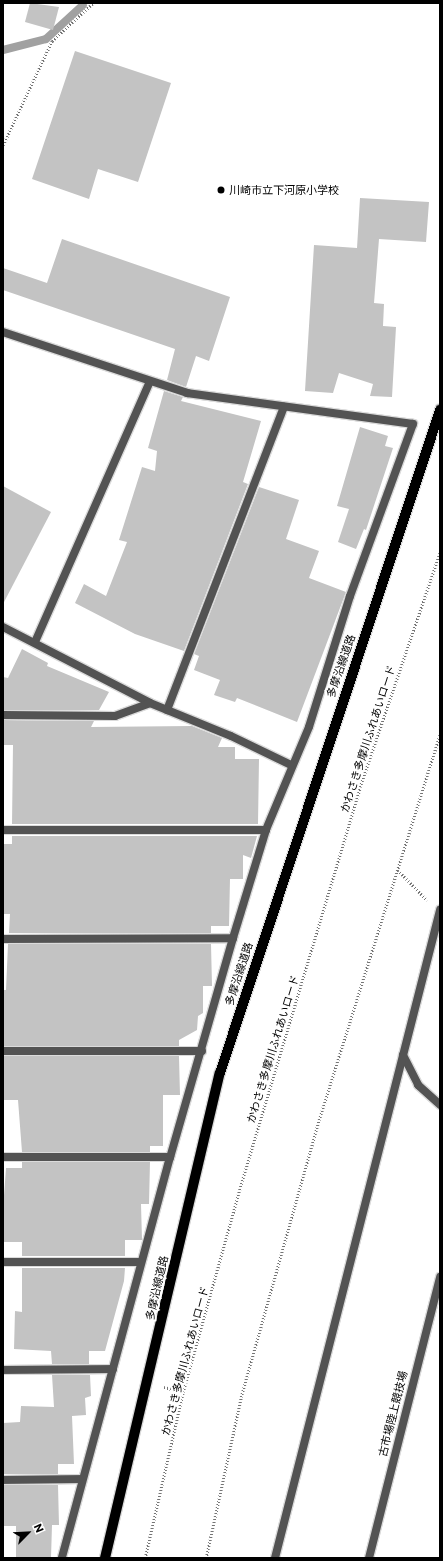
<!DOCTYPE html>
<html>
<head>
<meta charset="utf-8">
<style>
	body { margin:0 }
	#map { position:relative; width:443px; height:1561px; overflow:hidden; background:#fff; font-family:Commissioner,"Noto Sans JP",sans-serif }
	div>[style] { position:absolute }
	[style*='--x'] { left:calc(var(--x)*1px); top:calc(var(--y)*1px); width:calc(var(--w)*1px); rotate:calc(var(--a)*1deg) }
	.stream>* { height:8px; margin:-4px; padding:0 4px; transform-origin:4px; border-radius:4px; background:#a1a1a1 }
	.building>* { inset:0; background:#c3c3c3 }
	.path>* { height:2.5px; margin-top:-1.25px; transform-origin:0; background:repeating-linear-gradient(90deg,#757575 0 1px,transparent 0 3px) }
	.roads { filter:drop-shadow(1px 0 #dbdbdb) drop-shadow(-1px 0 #dbdbdb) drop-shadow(0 1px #dbdbdb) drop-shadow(0 -1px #dbdbdb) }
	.lane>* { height:8px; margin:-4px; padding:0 4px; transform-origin:4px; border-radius:4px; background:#535353 }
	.street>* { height:8px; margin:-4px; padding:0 4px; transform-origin:4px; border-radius:4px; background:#535353 }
	.primary>* { height:10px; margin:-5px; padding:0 5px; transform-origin:5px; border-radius:5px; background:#000 }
	.dots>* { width:11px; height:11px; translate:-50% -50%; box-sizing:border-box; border:2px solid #fff; border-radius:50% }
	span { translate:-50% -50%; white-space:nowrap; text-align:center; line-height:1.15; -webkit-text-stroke:4px #fff; paint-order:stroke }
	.poi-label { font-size:11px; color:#000 }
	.left { translate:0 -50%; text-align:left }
	.street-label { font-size:11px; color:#000 }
	.frame { position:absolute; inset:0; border:4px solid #000; pointer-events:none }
	.north { position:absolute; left:8px; top:1513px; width:40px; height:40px; -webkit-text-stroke:3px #fff; paint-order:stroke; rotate:66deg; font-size:11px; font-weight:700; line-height:16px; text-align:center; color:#000 }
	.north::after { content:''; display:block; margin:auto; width:14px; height:18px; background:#000; clip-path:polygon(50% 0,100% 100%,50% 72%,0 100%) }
</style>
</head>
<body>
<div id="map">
	<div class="stream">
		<i style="--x:3;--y:50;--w:44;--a:-14.3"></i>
		<i style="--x:46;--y:39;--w:50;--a:-42.6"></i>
	</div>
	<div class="building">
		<i style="clip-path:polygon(30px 3px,59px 7px,53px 30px,25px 22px)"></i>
		<i style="clip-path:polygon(75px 51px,171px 83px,138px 182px,98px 169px,89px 199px,32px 179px)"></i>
		<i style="clip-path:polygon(360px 198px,429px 202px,426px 242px,379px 239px,374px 303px,384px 304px,383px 326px,396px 327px,392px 397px,370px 396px,373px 384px,339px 373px,333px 393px,305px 391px,314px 245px,357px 248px)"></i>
		<i style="clip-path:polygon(62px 239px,230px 297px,209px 361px,196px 356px,186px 387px,167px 380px,175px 349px,3px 290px,3px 268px,47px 283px)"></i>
		<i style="clip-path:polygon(164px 391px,183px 397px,181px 401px,261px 421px,243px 482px,248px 484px,184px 651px,135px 634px,75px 603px,84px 584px,106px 596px,127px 542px,119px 540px,142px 467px,155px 471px,157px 451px,148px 448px)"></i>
		<i style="clip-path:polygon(360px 427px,388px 436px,385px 446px,393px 448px,366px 530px,364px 529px,356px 549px,338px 542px,349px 509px,337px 506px)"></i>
		<i style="clip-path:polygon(3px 486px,51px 512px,3px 604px)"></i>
		<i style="clip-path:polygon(259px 487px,299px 500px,286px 539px,319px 551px,309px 578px,346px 592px,297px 722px,237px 698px,235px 702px,214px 695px,220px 680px,194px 670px,199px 656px,194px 654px)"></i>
		<i style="clip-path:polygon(22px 649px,48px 663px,47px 666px,109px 692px,99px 710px,3px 710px,3px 677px,8px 678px)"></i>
		<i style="clip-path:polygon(3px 720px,94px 721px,91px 727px,192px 726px,222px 738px,218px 747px,235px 747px,235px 759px,259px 759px,258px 824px,12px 824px,13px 745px,3px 745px)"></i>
		<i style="clip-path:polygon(12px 836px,257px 836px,251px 858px,243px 855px,243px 879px,230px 879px,229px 926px,211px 926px,211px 933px,9px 933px,10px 914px,3px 914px,3px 844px,12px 844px)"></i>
		<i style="clip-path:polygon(8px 944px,211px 944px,212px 986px,203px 986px,203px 1013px,198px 1016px,197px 1030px,179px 1040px,179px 1046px,3px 1046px,3px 990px,6px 990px)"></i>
		<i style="clip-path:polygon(3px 1056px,179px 1056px,180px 1095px,163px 1095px,163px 1146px,150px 1146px,150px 1152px,22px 1152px,18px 1100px,3px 1100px)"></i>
		<i style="clip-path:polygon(22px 1162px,150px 1162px,149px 1204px,141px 1204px,142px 1240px,125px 1240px,125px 1256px,22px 1256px,22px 1242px,3px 1242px,3px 1209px,6px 1168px,22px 1168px)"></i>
		<i style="clip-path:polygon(22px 1268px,125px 1268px,124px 1281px,105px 1351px,89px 1351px,89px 1364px,52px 1364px,51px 1351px,14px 1349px,15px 1311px,22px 1312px)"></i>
		<i style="clip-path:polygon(52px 1375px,90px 1375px,91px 1396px,85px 1398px,86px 1415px,72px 1416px,74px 1464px,58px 1464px,58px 1474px,3px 1474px,3px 1423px,20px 1422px,21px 1406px,54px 1407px)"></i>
		<i style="clip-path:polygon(3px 1485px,58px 1485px,59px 1525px,52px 1525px,51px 1558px,16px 1558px,16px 1526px,3px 1526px)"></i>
	</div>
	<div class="path">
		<i style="--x:3;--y:145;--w:115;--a:-64.8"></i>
		<i style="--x:52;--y:41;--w:56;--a:-42.8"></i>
		<i style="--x:398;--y:870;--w:42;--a:46"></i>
		<i style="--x:164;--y:1387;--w:20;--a:15"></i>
		<i style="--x:145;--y:1558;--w:170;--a:-77.1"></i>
		<i style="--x:183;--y:1392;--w:219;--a:-74.4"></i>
		<i style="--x:242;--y:1181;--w:411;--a:-73.3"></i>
		<i style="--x:360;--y:787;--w:248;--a:-71.2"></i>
		<i style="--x:206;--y:1558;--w:165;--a:-77.7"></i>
		<i style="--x:241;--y:1397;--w:288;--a:-74.3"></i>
		<i style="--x:319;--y:1120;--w:404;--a:-72.6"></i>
	</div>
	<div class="roads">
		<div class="lane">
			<i style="--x:167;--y:710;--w:325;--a:-68.9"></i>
			<i style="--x:3;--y:830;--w:263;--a:0"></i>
			<i style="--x:3;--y:939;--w:230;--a:-0.2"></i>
			<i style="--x:403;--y:1055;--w:34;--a:63"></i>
			<i style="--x:418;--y:1085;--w:30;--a:42"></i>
			<i style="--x:3;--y:1157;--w:167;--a:0"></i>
			<i style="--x:3;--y:1262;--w:138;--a:0"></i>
			<i style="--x:3;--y:1480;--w:78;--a:-0.7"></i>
			<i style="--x:275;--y:1558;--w:669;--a:-75.71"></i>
			<i style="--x:369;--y:1558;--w:290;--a:-75.8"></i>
		</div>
		<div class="street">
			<i style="--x:3;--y:332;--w:194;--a:18.3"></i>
			<i style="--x:187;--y:393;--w:228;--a:7.8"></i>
			<i style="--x:413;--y:424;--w:183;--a:110.1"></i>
			<i style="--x:350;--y:596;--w:137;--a:107.4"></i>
			<i style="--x:309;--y:727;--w:112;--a:112.7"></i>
			<i style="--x:266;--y:830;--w:113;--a:107"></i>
			<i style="--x:233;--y:938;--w:228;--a:106"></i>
			<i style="--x:170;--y:1157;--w:415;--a:105.1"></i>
			<i style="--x:3;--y:627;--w:165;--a:27.3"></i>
			<i style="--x:150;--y:703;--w:87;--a:22.2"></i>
			<i style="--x:231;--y:736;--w:67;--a:25.8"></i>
			<i style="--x:35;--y:642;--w:283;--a:-66.2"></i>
			<i style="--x:3;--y:715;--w:112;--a:0.5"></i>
			<i style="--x:115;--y:716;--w:37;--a:-20"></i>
			<i style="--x:3;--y:1051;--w:199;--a:0"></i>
			<i style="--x:3;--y:1370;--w:110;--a:-0.5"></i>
		</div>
		<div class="primary">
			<i style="--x:105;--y:1558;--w:498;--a:-76.7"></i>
			<i style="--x:220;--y:1073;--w:699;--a:-71.64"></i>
		</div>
	</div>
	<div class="dots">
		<i style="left:221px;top:190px;background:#000"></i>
	</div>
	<div class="poi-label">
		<span class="left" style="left:229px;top:190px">川崎市立下河原小学校</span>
	</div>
	<div class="street-label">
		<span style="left:341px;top:666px;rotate:-71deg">多摩沿線道路</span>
		<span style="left:368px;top:739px;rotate:-72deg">かわさき多摩川ふれあいロード</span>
		<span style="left:239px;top:974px;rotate:-72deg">多摩沿線道路</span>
		<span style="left:273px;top:1049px;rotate:-73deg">かわさき多摩川ふれあいロード</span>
		<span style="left:157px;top:1288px;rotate:-77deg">多摩沿線道路</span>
		<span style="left:185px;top:1361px;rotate:-75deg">かわさき多摩川ふれあいロード</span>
		<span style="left:393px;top:1414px;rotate:-76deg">古市場陸上競技場</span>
	</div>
	<div class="frame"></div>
	<div class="north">N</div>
</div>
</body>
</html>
